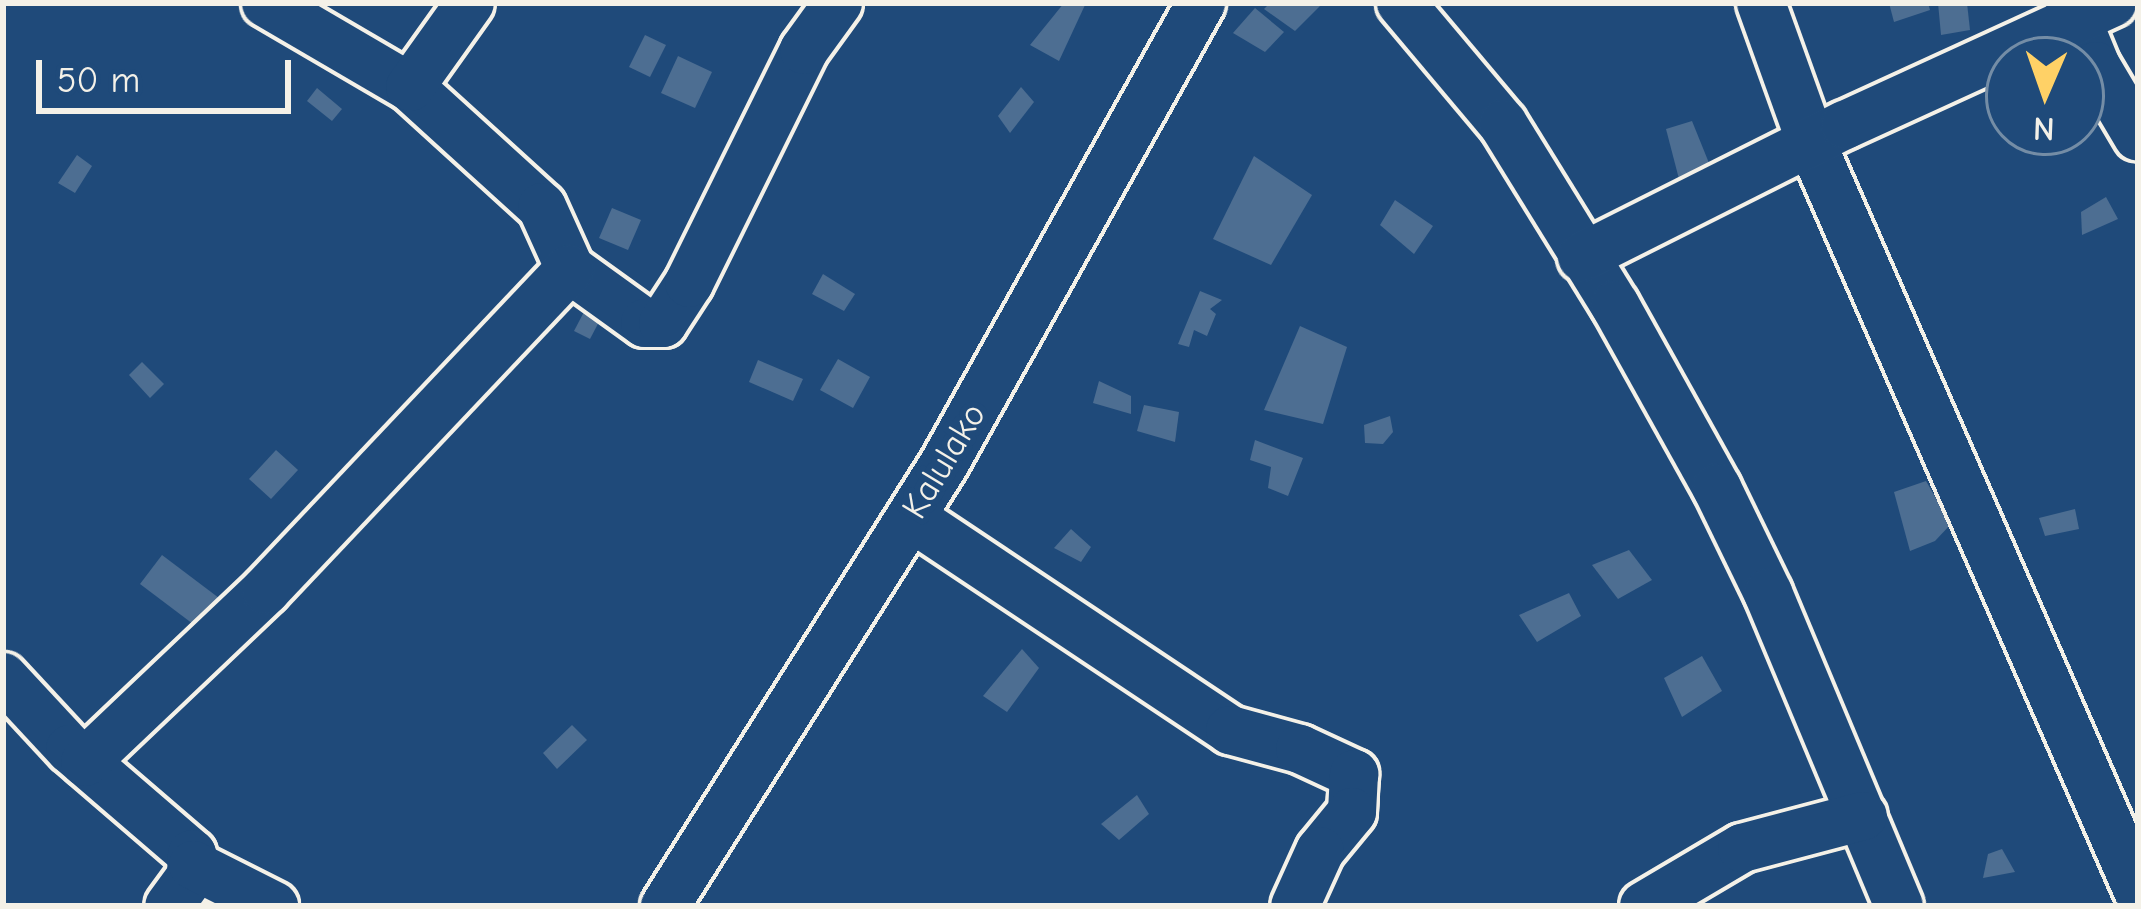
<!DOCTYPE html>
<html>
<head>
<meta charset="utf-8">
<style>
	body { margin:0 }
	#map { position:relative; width:2141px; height:909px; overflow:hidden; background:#1f4a7a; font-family:"Comic Neue",sans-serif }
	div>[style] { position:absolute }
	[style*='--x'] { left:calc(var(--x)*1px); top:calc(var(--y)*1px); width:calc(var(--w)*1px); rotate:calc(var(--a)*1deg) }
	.building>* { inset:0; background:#4d6e92 }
	.roads { filter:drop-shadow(3px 0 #f4f1e8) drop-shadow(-3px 0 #f4f1e8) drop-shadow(0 3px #f4f1e8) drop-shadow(0 -3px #f4f1e8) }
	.minor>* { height:48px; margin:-24px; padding:0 24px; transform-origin:24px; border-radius:24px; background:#1f4a7a }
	span { translate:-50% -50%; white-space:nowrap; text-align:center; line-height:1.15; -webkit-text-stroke:12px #1f4a7a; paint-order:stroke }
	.street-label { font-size:36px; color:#f4f1e8 }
	.frame { position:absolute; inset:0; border:6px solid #f4f1e8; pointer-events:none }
	.north { position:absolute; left:1985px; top:36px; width:120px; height:120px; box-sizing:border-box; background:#1f4a7a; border:3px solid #748da6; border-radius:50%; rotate:182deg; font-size:33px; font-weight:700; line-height:48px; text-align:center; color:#f4f1e8 }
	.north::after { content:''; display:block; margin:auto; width:42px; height:54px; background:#ffd166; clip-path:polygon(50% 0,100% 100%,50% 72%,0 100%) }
	.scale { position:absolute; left:36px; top:60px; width:255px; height:54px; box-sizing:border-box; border:6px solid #f4f1e8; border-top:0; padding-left:15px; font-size:36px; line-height:42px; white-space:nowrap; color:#f4f1e8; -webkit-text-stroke:9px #1f4a7a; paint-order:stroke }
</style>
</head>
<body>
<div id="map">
	<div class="building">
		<i style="clip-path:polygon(1064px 3px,1085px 5px,1059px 61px,1030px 45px)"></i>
		<i style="clip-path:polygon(1270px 3px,1323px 3px,1295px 31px,1264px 9px)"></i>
		<i style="clip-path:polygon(1889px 3px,1928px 3px,1930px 10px,1894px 22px)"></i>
		<i style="clip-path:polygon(1938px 3px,1967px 3px,1970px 30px,1941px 35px)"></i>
		<i style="clip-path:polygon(1255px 8px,1284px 32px,1265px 52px,1233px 33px)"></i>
		<i style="clip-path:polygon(645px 35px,666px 45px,650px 77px,629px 67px)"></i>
		<i style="clip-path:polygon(678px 56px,712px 72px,695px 108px,661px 93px)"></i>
		<i style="clip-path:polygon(1021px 87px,1034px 102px,1010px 133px,998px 116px)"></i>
		<i style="clip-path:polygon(317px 88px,342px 109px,332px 121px,307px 101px)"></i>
		<i style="clip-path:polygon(1692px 121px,1711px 168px,1679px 179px,1666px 129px)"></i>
		<i style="clip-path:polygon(77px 155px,92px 166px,75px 193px,58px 183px)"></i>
		<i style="clip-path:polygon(1254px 156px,1312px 195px,1271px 265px,1213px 239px)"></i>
		<i style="clip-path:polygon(2106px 197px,2118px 219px,2082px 235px,2081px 212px)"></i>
		<i style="clip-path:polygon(1395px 200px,1433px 226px,1414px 254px,1380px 225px)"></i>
		<i style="clip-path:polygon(612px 208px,641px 220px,628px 250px,599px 238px)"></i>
		<i style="clip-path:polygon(823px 274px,855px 294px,844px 311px,812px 294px)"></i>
		<i style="clip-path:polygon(1200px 291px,1222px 300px,1210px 309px,1216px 314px,1207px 336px,1194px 330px,1189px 347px,1178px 344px)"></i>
		<i style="clip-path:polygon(585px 310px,601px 318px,590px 339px,574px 331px)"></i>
		<i style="clip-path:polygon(1300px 326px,1347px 347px,1323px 424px,1264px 410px)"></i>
		<i style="clip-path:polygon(838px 359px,870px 377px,853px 408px,820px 390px)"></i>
		<i style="clip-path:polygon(758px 360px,803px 379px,793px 401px,749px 382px)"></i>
		<i style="clip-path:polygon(142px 362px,164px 384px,150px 398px,129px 375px)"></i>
		<i style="clip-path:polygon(1099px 381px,1131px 396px,1131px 414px,1093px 403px)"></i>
		<i style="clip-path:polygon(1144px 405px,1179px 412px,1175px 442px,1137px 431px)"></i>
		<i style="clip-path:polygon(1390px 416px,1393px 432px,1383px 444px,1365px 443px,1364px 425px)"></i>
		<i style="clip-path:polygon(1255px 440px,1303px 458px,1288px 496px,1268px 488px,1271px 467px,1250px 460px)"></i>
		<i style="clip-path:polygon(276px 450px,298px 470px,271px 499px,249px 479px)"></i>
		<i style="clip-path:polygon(1926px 481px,1951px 524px,1935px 541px,1910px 551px,1894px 492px)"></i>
		<i style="clip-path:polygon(2075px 509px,2079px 529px,2045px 536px,2039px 518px)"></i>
		<i style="clip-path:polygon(1071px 529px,1091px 547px,1081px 562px,1054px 548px)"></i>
		<i style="clip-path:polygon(1629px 550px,1652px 580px,1618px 599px,1592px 565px)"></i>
		<i style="clip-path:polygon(162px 555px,219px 598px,197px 627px,140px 584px)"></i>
		<i style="clip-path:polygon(1569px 593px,1581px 616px,1537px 642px,1519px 615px)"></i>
		<i style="clip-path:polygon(1022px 649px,1039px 668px,1007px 712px,983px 696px)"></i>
		<i style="clip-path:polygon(1702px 656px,1722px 691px,1682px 717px,1664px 678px)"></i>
		<i style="clip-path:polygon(572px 725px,587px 740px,557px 769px,543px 753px)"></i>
		<i style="clip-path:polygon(1137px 795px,1149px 814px,1119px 840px,1101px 824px)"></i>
		<i style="clip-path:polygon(2002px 849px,2015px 872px,1983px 878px,1988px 854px)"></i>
	</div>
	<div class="roads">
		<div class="minor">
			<i style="--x:266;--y:3;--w:167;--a:30.3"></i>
			<i style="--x:410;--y:87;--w:178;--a:42.3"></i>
			<i style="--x:542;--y:207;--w:68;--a:65.7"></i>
			<i style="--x:570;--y:269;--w:92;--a:35.8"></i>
			<i style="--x:645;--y:323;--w:18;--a:0"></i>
			<i style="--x:663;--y:323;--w:48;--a:-57"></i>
			<i style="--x:689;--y:283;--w:260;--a:-63.7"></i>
			<i style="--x:804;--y:50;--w:58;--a:-54.1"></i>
			<i style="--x:1401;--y:3;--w:158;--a:49.9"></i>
			<i style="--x:1503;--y:124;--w:213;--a:58.3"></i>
			<i style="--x:1615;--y:305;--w:210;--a:60.9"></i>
			<i style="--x:1717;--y:488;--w:117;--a:64.1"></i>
			<i style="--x:1768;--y:593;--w:339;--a:67.3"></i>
			<i style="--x:1761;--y:3;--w:148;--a:70.2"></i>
			<i style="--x:1811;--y:142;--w:817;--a:66.41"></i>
			<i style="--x:2070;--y:3;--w:68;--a:67.6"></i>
			<i style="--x:2096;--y:66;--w:82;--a:59.4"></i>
			<i style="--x:410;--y:87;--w:103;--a:-54.5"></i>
			<i style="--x:1582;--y:257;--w:294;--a:-26.7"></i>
			<i style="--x:1845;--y:125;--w:294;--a:-24.6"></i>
			<i style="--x:911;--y:517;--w:384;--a:33.7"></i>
			<i style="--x:1230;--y:730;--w:73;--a:15.2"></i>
			<i style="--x:1300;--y:749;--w:60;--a:24.8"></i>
			<i style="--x:1354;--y:774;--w:38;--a:93"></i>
			<i style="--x:1352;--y:812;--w:50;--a:129.4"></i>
			<i style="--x:1320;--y:851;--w:60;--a:114.4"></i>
			<i style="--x:3;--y:677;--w:98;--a:47.1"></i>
			<i style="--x:70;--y:749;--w:161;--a:40.7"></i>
			<i style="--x:192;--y:854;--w:22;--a:93"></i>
			<i style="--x:191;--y:876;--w:37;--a:126"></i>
			<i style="--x:85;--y:762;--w:250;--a:-43.5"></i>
			<i style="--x:266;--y:590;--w:442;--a:-46.6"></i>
			<i style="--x:193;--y:865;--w:91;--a:26.8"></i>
			<i style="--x:665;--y:906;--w:523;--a:-57.74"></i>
			<i style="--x:944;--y:464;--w:528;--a:-60.86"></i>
			<i style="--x:1644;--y:906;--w:114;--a:-30.6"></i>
			<i style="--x:1742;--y:848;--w:125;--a:-14.8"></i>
		</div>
	</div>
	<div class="street-label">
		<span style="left:944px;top:461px;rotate:-59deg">Kalulako</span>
	</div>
	<div class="frame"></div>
	<div class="north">N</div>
	<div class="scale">50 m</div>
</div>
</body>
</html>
